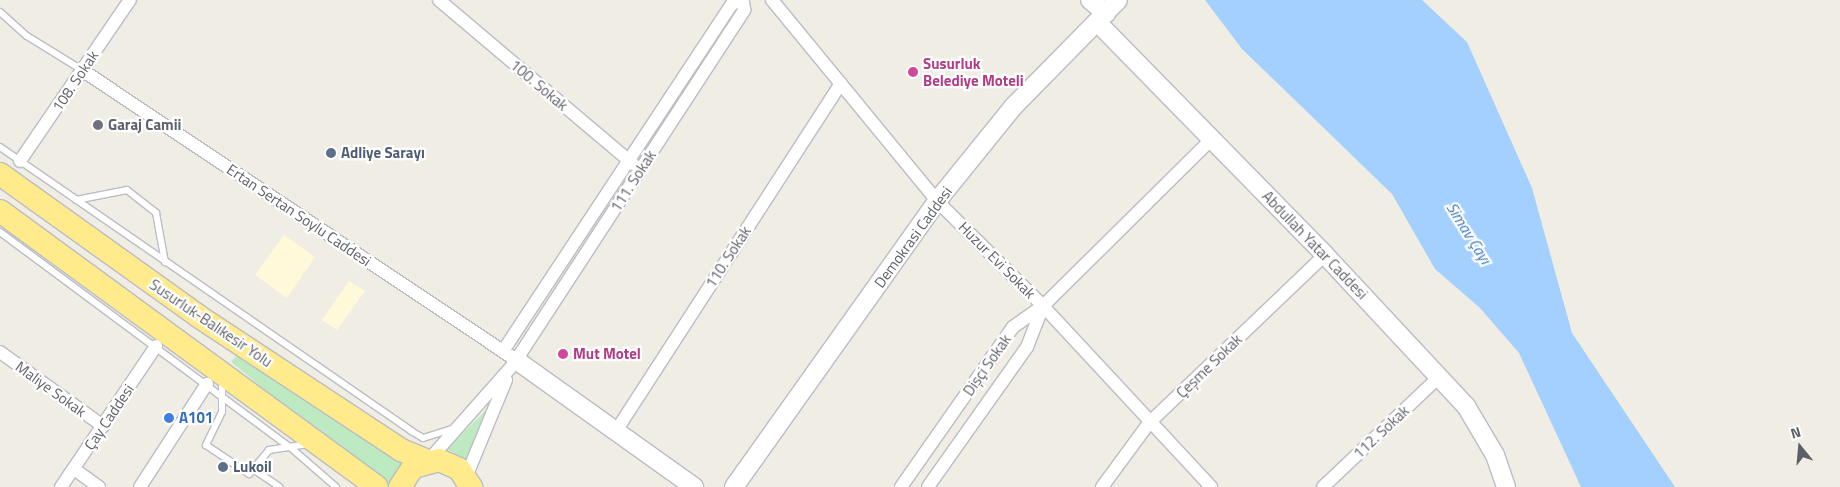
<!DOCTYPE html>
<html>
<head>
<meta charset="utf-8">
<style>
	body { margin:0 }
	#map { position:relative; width:1840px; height:487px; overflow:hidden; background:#f0eee4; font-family:"Titillium Web",sans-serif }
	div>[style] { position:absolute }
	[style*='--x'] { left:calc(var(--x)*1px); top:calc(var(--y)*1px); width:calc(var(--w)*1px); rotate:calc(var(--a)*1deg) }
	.commercial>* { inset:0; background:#fff9d9 }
	.green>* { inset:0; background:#beeac1 }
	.water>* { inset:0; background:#a4d0ff }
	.roads { filter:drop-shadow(1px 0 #bbbdc4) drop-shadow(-1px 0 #bbbdc4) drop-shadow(0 1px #bbbdc4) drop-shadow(0 -1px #bbbdc4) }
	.lane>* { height:6px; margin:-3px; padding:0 3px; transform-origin:3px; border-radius:3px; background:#fff }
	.street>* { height:12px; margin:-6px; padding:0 6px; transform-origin:6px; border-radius:6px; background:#fff }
	.secondary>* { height:18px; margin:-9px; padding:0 9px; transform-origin:9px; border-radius:9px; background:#fff }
	.highway>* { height:22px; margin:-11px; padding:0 11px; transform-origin:11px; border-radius:11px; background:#ffeb8b }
	.dots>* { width:14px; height:14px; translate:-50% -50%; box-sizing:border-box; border:2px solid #fff; border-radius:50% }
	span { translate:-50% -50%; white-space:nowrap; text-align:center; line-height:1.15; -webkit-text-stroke:4.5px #fff; paint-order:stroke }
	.hotel-label { font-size:15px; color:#b23c85; font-weight:700 }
	.left { translate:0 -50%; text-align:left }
	.street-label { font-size:15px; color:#5c5f66 }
	.worship-label { font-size:15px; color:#5b616d; font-weight:700 }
	.service-label { font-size:15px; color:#4e5e75; font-weight:700 }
	.shop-label { font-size:15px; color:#366cbe; font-weight:700 }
	.water-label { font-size:16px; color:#3872c6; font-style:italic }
	.north { position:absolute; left:1775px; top:422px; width:50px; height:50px; -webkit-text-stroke:4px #fff; paint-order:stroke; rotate:343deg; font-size:14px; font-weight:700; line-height:20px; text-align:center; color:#5c5f66 }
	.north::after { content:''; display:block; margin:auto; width:18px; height:22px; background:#5c5f66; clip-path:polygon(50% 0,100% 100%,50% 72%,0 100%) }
</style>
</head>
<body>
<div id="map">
	<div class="commercial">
		<i style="clip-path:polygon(284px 235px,315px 257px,287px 298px,255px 275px)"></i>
		<i style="clip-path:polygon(349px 281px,365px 291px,337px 330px,322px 320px)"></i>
	</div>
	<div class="green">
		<i style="clip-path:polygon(237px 355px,408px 460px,390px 487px,383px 487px,231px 362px)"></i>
		<i style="clip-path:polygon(486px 410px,467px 461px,447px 449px)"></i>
	</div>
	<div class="water">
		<i style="clip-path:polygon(1205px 0,1422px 0,1467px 42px,1532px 188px,1572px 333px,1675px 487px,1581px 487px,1519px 353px,1480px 308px,1435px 269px,1392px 194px,1242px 49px)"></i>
	</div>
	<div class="roads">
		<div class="lane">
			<i style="--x:0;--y:12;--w:36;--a:42"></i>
			<i style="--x:27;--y:36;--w:65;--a:31.7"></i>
			<i style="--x:0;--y:147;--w:500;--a:34.6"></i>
			<i style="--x:411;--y:431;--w:14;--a:30"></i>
			<i style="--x:423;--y:438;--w:30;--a:-17"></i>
			<i style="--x:76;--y:200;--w:52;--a:-11.1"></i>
			<i style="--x:127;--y:190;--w:37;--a:38"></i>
			<i style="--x:156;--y:213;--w:50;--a:79.6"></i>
			<i style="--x:0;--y:232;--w:361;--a:36.6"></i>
			<i style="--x:290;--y:447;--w:61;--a:41"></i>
			<i style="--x:222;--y:380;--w:32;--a:90"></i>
			<i style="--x:222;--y:412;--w:37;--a:116"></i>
			<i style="--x:206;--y:445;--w:52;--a:34"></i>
			<i style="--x:249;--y:474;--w:31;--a:-50"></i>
			<i style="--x:269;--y:450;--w:40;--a:-8.5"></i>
			<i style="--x:253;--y:469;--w:32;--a:34"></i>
		</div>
		<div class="street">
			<i style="--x:439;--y:0;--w:255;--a:40.2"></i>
			<i style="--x:772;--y:0;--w:260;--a:50.6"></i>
			<i style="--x:937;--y:201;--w:149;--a:44.7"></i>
			<i style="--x:1043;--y:306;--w:247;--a:47.1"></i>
			<i style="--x:82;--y:70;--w:522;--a:33.75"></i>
			<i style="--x:20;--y:161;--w:195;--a:-55.7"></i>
			<i style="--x:1043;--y:306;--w:238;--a:-44.7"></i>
			<i style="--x:503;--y:351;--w:416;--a:-56.6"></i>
			<i style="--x:732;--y:4;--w:10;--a:-24"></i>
			<i style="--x:0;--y:352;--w:127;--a:35.7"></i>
			<i style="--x:616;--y:431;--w:414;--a:-57.1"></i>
			<i style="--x:428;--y:461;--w:128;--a:-48.5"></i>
			<i style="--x:513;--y:365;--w:424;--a:-56.9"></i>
			<i style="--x:744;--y:10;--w:10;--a:-96"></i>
			<i style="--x:74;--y:469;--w:31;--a:36"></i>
			<i style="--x:466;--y:477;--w:105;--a:-67.6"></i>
			<i style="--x:61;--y:487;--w:170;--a:-56"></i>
			<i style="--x:140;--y:487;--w:123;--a:-57"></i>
			<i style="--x:901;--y:487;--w:195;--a:-55"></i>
			<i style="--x:1013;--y:327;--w:37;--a:-35"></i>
			<i style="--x:1043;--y:306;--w:44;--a:111.3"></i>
			<i style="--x:1027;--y:347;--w:171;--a:125.3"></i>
			<i style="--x:1102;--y:487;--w:79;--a:-53.7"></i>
			<i style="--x:1149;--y:423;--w:243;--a:-43.7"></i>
			<i style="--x:1323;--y:487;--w:160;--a:-43.5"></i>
		</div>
		<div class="secondary">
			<i style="--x:1090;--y:0;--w:21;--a:39"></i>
			<i style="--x:1097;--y:22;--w:326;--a:45.6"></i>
			<i style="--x:1325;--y:255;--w:207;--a:47"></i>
			<i style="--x:1466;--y:406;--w:57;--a:59.4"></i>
			<i style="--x:1495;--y:455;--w:34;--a:71"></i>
			<i style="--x:516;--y:360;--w:219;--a:35.5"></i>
			<i style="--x:734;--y:487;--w:351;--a:-54.6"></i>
			<i style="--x:937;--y:201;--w:122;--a:-51"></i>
			<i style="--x:1014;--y:106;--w:148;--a:-45.5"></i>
		</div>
		<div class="highway">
			<i style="--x:0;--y:174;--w:244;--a:35.6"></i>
			<i style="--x:198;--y:316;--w:243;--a:33.4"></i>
			<i style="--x:401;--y:450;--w:29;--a:22"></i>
			<i style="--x:0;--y:211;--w:467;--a:36.2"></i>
			<i style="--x:400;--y:487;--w:24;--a:-57"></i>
			<i style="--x:413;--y:467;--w:27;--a:-15"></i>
			<i style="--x:439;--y:460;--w:22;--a:24"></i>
			<i style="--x:459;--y:469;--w:22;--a:56"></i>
		</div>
	</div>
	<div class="dots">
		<i style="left:913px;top:72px;background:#d1479c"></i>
		<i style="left:98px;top:125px;background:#6b7280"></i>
		<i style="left:331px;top:153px;background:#5c6f8a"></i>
		<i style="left:563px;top:354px;background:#d1479c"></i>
		<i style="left:169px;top:418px;background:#3f7fe0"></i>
		<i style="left:223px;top:467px;background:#5c6f8a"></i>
	</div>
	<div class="hotel-label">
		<span class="left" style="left:923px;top:72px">Susurluk<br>Belediye Moteli</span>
		<span class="left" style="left:573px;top:354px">Mut Motel</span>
	</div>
	<div class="street-label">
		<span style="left:75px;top:81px;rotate:-56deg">108. Sokak</span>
		<span style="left:539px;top:85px;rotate:40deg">100. Sokak</span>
		<span style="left:633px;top:181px;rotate:-57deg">111. Sokak</span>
		<span style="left:299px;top:215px;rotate:34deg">Ertan Sertan Soylu Caddesi</span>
		<span style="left:913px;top:237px;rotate:-54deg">Demokrasi Caddesi</span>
		<span style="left:1315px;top:245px;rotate:46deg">Abdullah Yatar Caddesi</span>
		<span style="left:728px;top:257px;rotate:-57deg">110. Sokak</span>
		<span style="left:997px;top:260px;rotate:45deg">Huzur Evi Sokak</span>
		<span style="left:211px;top:323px;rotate:34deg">Susurluk-Balıkesir Yolu</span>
		<span style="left:987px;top:365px;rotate:-55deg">Dişçi Sokak</span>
		<span style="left:1209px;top:366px;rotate:-44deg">Çeşme Sokak</span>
		<span style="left:51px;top:389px;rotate:36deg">Maliye Sokak</span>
		<span style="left:109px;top:417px;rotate:-56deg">Çay Caddesi</span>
		<span style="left:1381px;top:432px;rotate:-43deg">112. Sokak</span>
	</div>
	<div class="worship-label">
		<span class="left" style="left:108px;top:125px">Garaj Camii</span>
	</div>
	<div class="service-label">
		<span class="left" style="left:341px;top:153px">Adliye Sarayı</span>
		<span class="left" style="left:233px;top:467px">Lukoil</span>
	</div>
	<div class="shop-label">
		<span class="left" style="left:179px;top:418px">A101</span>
	</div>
	<div class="water-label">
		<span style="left:1469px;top:233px;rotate:58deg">Simav Çayı</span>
	</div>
	<div class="north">N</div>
</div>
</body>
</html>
